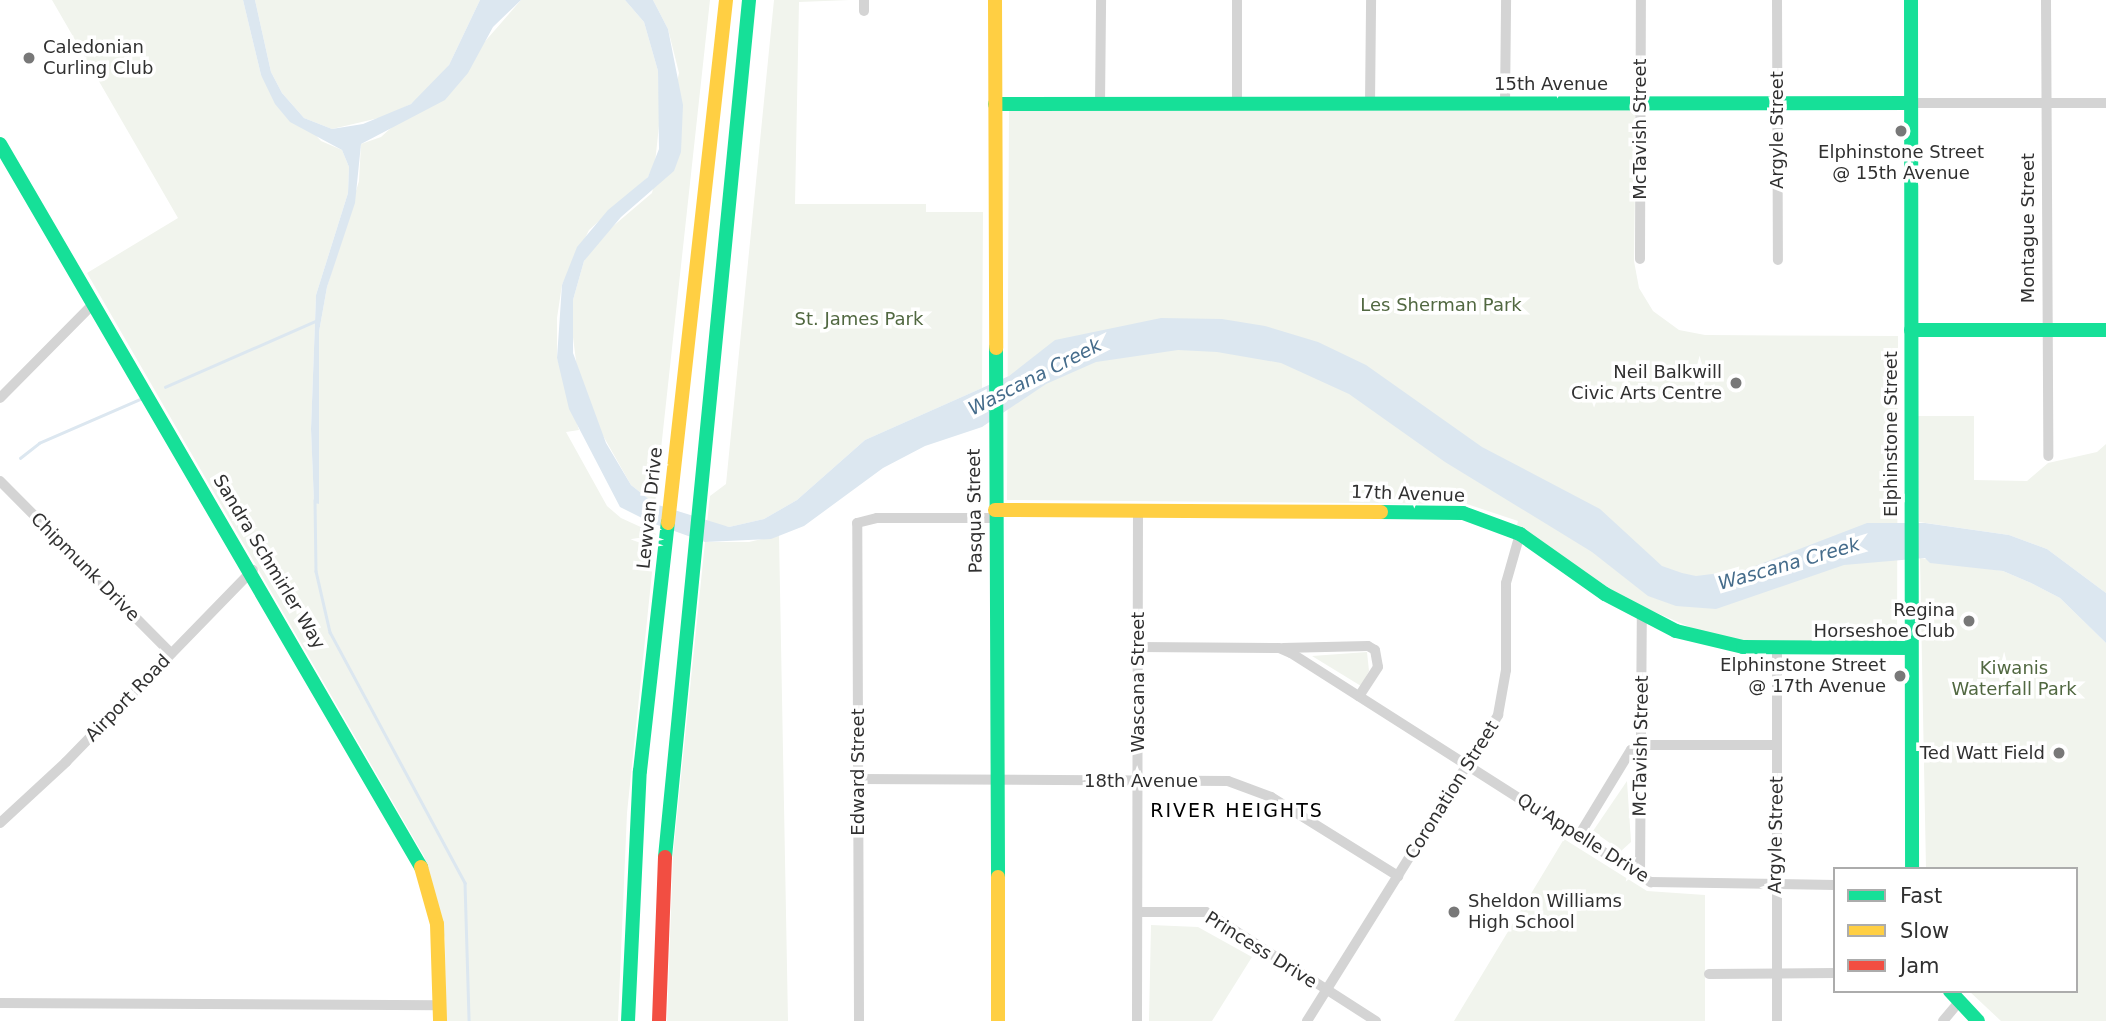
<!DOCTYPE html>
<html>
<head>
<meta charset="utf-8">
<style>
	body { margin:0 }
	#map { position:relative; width:2106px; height:1021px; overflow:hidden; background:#fff; font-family:"DejaVu Sans",sans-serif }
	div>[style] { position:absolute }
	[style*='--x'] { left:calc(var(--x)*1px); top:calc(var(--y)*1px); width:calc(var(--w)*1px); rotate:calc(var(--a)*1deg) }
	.green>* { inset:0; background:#f1f4ed }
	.water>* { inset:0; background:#dce7f0 }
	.stream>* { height:2.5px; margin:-1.25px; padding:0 1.25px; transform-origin:1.25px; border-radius:1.25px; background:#dce7f0 }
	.street>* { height:10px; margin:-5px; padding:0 5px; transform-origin:5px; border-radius:5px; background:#d4d4d4 }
	.fast>* { height:14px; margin:-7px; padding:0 7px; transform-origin:7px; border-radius:7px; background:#16e098 }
	.slow>* { height:14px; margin:-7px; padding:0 7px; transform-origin:7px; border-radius:7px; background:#ffcf43 }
	.jam>* { height:14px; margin:-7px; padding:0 7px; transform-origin:7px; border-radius:7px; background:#f24e42 }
	.dots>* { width:19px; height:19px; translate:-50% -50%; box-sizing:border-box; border:4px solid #fff; border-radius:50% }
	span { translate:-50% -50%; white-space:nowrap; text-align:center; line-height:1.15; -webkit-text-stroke:7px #fff; paint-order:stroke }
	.poi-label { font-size:18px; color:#303030 }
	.left { translate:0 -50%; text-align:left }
	.right { translate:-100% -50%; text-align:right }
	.street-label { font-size:18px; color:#303030 }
	.park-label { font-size:18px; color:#516841 }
	.water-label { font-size:19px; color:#456c8b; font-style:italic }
	.neighbourhood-label { font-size:19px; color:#000; letter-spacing:2px }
	.legend { position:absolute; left:1833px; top:867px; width:245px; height:126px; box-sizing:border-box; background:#fff; border:2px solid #acacac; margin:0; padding:9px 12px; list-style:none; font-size:21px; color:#303030 }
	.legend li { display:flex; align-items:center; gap:14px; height:35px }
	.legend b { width:35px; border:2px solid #acacac }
</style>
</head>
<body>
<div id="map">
	<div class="green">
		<i style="clip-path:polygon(52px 0,243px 0,261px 75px,321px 141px,342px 150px,349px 167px,348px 193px,316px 295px,311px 429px,314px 502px,319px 504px,319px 332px,327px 287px,359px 181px,361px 144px,381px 137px,481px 46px,521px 0,625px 0,644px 22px,658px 71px,660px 116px,655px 163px,648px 177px,589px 230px,562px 285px,557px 318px,557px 358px,579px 430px,566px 432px,607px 506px,621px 518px,656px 534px,627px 813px,618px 1021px,446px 1021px,445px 939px,424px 856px,87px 273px,178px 218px)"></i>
		<i style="clip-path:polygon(255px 0,480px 0,449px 65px,434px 85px,411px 104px,383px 117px,332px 129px,304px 118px,282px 93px,271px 72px)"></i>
		<i style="clip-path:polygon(653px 0,710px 0,655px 504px,631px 485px,593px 418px,578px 377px,572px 329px,573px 300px,584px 261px,598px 239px,652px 193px,679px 73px,668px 29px)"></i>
		<i style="clip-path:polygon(774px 0,850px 0,799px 2px,795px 204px,926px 204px,926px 212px,983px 212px,982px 388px,865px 440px,797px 500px,764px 519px,729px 527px,707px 523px,710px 496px,726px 484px)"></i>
		<i style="clip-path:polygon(1636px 107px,1634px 261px,1639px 288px,1653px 311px,1679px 330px,1705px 335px,1898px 336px,1897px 644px,1741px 640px,1701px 632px,1625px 599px,1517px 525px,1518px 521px,1467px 504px,1007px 500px,1009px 110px)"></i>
		<i style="clip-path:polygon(1918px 416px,1974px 416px,1974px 480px,2027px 481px,2048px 463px,2097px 452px,2106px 444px,2106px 593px,2047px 549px,2009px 535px,1919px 522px)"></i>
		<i style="clip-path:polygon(779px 535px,788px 1021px,667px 1021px,673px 855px,705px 542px,749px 542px)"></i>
		<i style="clip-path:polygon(1920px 558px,2003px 571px,2031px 583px,2060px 598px,2106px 643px,2106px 1021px,2001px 1021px,1969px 991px,2076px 991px,2076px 869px,1926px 869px)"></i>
		<i style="clip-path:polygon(1367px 652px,1369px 671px,1361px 686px,1312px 656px)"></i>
		<i style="clip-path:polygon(1627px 781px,1631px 842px,1621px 851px,1593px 831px)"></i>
		<i style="clip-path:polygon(1564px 839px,1647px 891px,1705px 895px,1705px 1021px,1454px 1021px)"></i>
		<i style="clip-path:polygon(1151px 925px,1198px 927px,1252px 957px,1212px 1021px,1149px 1021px)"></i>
	</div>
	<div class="water">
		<i style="clip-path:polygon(243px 0,255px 0,271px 72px,282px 93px,304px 118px,332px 129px,363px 124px,411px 104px,449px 65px,480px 0,521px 0,493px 27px,468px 73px,445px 100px,361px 144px,355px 203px,327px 287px,319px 332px,319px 504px,314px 503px,311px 429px,316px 295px,348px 193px,349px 167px,342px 150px,290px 122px,275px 104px,261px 75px)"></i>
		<i style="clip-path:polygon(625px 0,653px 0,668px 29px,683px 105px,681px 152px,674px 171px,621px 217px,584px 261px,573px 300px,573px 353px,606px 443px,631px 485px,655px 504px,729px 527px,764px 519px,797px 500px,865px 440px,1009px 376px,1055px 340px,1161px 318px,1222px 319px,1265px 326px,1318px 342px,1366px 365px,1482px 447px,1600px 509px,1662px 566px,1682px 573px,1696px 576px,1745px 570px,1867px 523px,1925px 523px,2009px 535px,2047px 549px,2106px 593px,2106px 643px,2060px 598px,2031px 583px,2003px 571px,1930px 563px,1925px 558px,1844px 565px,1716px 609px,1676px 606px,1648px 596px,1592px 552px,1445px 462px,1349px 394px,1281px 363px,1217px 352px,1178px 350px,1096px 362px,1046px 384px,982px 427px,925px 446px,883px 468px,804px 526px,771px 539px,705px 542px,652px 523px,620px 507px,569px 409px,557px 358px,562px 285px,577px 247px,608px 210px,648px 177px,659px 149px,658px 71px,644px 22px)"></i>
	</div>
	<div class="stream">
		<i style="--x:165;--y:387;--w:164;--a:-23.7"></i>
		<i style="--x:20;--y:458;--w:24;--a:-38"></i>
		<i style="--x:39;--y:443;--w:110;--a:-23.5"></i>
		<i style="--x:315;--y:500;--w:71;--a:89.2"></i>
		<i style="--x:316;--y:571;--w:63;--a:77.1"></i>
		<i style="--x:330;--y:632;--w:285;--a:61.7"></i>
		<i style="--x:465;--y:883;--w:138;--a:88.3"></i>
	</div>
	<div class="street">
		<i style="--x:864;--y:0;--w:11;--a:90"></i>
		<i style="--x:1777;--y:0;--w:260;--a:89.8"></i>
		<i style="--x:2046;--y:0;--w:456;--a:89.7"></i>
		<i style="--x:1911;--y:103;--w:195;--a:0"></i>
		<i style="--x:1100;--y:104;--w:104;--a:-89.4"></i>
		<i style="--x:1237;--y:104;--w:104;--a:-90"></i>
		<i style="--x:1370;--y:104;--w:104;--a:-89.4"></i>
		<i style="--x:1505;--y:104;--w:104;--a:-89.4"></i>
		<i style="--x:1640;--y:259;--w:259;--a:-89.8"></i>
		<i style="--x:0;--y:398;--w:132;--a:-45.3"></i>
		<i style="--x:0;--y:481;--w:243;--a:45.2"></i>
		<i style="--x:1138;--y:647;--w:141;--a:0.4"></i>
		<i style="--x:1279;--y:648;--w:13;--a:23"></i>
		<i style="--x:1291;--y:653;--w:427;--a:32.5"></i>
		<i style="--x:1651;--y:882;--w:184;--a:0.9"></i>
		<i style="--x:1283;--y:648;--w:85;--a:-1.3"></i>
		<i style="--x:1368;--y:646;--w:8;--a:30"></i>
		<i style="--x:1375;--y:650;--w:17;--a:80"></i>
		<i style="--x:1378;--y:667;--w:35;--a:123"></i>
		<i style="--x:858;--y:779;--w:370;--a:0.3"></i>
		<i style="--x:1228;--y:781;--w:46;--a:20.4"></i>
		<i style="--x:1271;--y:797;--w:150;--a:31.9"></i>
		<i style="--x:0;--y:823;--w:90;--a:-42.7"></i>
		<i style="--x:66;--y:762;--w:268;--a:-45.8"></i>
		<i style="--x:1578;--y:837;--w:102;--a:-58.7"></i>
		<i style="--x:1631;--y:750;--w:12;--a:-24"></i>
		<i style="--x:1642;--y:745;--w:135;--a:0"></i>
		<i style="--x:1640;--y:876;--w:260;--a:-89.6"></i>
		<i style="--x:1138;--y:912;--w:68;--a:0"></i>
		<i style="--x:1206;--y:912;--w:202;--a:32.7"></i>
		<i style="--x:1709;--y:974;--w:126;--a:-0.5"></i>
		<i style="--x:0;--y:1003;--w:439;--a:0.3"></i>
		<i style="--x:859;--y:1021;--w:498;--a:-90.2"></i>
		<i style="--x:857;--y:523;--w:21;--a:-14"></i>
		<i style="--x:877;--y:518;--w:118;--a:0"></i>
		<i style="--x:1137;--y:1021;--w:511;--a:-89.89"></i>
		<i style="--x:1307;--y:1021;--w:361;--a:-58"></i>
		<i style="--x:1498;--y:715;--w:46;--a:-79.9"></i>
		<i style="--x:1506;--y:670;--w:87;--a:-90"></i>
		<i style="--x:1506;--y:583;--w:51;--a:-74.1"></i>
		<i style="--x:1777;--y:1021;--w:373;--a:-90"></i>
		<i style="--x:1943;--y:1021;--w:23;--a:-50"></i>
	</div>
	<div class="fast">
		<i style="--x:1911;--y:0;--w:869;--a:89.93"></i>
		<i style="--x:995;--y:104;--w:916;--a:-0.06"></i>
		<i style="--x:0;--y:144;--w:837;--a:59.79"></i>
		<i style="--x:1911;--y:330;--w:195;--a:0"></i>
		<i style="--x:996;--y:348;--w:529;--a:89.78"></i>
		<i style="--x:1381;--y:512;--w:82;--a:0.7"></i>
		<i style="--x:1463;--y:513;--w:61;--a:20.2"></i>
		<i style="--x:1520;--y:534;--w:104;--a:35.2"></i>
		<i style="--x:1605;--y:594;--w:80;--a:27.5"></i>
		<i style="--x:1676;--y:631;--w:69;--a:13.4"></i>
		<i style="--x:1743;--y:647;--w:168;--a:0.3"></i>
		<i style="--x:665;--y:857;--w:861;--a:-84.4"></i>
		<i style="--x:1950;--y:991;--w:41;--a:47"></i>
		<i style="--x:628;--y:1021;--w:250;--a:-87.3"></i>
		<i style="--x:640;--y:771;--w:250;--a:-83.6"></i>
	</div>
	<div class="slow">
		<i style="--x:995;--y:0;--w:348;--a:89.8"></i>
		<i style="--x:995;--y:510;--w:386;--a:0.3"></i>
		<i style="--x:668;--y:523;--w:526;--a:-83.67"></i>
		<i style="--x:421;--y:867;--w:59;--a:74.3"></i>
		<i style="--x:437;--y:924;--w:97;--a:88.2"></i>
		<i style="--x:998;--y:877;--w:144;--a:90"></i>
	</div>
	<div class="jam">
		<i style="--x:659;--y:1021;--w:164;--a:-87.9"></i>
	</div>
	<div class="dots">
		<i style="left:29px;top:58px;background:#787878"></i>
		<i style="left:1901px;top:131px;background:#787878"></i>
		<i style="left:1736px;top:383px;background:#787878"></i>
		<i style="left:1969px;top:621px;background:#787878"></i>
		<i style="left:1900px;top:676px;background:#787878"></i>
		<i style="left:2059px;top:753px;background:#787878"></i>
		<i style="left:1454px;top:912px;background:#787878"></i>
	</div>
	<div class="poi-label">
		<span class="left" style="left:43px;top:58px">Caledonian<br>Curling Club</span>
		<span style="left:1901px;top:163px">Elphinstone Street<br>@ 15th Avenue</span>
		<span class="right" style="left:1722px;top:383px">Neil Balkwill<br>Civic Arts Centre</span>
		<span class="right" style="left:1955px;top:621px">Regina<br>Horseshoe Club</span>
		<span class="right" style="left:1886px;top:676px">Elphinstone Street<br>@ 17th Avenue</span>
		<span class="right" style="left:2045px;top:753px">Ted Watt Field</span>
		<span class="left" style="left:1468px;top:912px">Sheldon Williams<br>High School</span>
	</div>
	<div class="street-label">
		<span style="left:1551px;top:84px">15th Avenue</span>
		<span style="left:1640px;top:129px;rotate:-90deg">McTavish Street</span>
		<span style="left:1777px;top:130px;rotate:-90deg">Argyle Street</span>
		<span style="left:2028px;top:228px;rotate:-90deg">Montague Street</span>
		<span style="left:1891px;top:434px;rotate:-90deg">Elphinstone Street</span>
		<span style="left:1408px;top:494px;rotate:2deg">17th Avenue</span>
		<span style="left:650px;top:508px;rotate:-84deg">Lewvan Drive</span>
		<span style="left:975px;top:511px;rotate:-91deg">Pasqua Street</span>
		<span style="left:269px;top:562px;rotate:59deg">Sandra Schmirler Way</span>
		<span style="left:85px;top:567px;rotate:45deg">Chipmunk Drive</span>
		<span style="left:1138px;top:682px;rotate:-90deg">Wascana Street</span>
		<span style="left:128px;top:698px;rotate:-46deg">Airport Road</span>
		<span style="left:1641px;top:746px;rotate:-89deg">McTavish Street</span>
		<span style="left:858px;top:772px;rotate:-90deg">Edward Street</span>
		<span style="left:1141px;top:781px">18th Avenue</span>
		<span style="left:1452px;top:790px;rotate:-58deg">Coronation Street</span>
		<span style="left:1776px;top:835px;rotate:-89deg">Argyle Street</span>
		<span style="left:1583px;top:838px;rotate:32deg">Qu'Appelle Drive</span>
		<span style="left:1261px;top:950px;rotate:32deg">Princess Drive</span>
	</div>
	<div class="park-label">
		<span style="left:1441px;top:305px">Les Sherman Park</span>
		<span style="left:859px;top:319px">St. James Park</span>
		<span style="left:2014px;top:679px">Kiwanis<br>Waterfall Park</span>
	</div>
	<div class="water-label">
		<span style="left:1035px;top:377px;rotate:-27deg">Wascana Creek</span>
		<span style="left:1789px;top:564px;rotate:-16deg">Wascana Creek</span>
	</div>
	<div class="neighbourhood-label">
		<span style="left:1237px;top:811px">RIVER HEIGHTS</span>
	</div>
	<ul class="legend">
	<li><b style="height:9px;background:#16e098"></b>Fast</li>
	<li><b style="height:9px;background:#ffcf43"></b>Slow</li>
	<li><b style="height:9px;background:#f24e42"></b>Jam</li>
	</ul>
</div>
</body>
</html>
